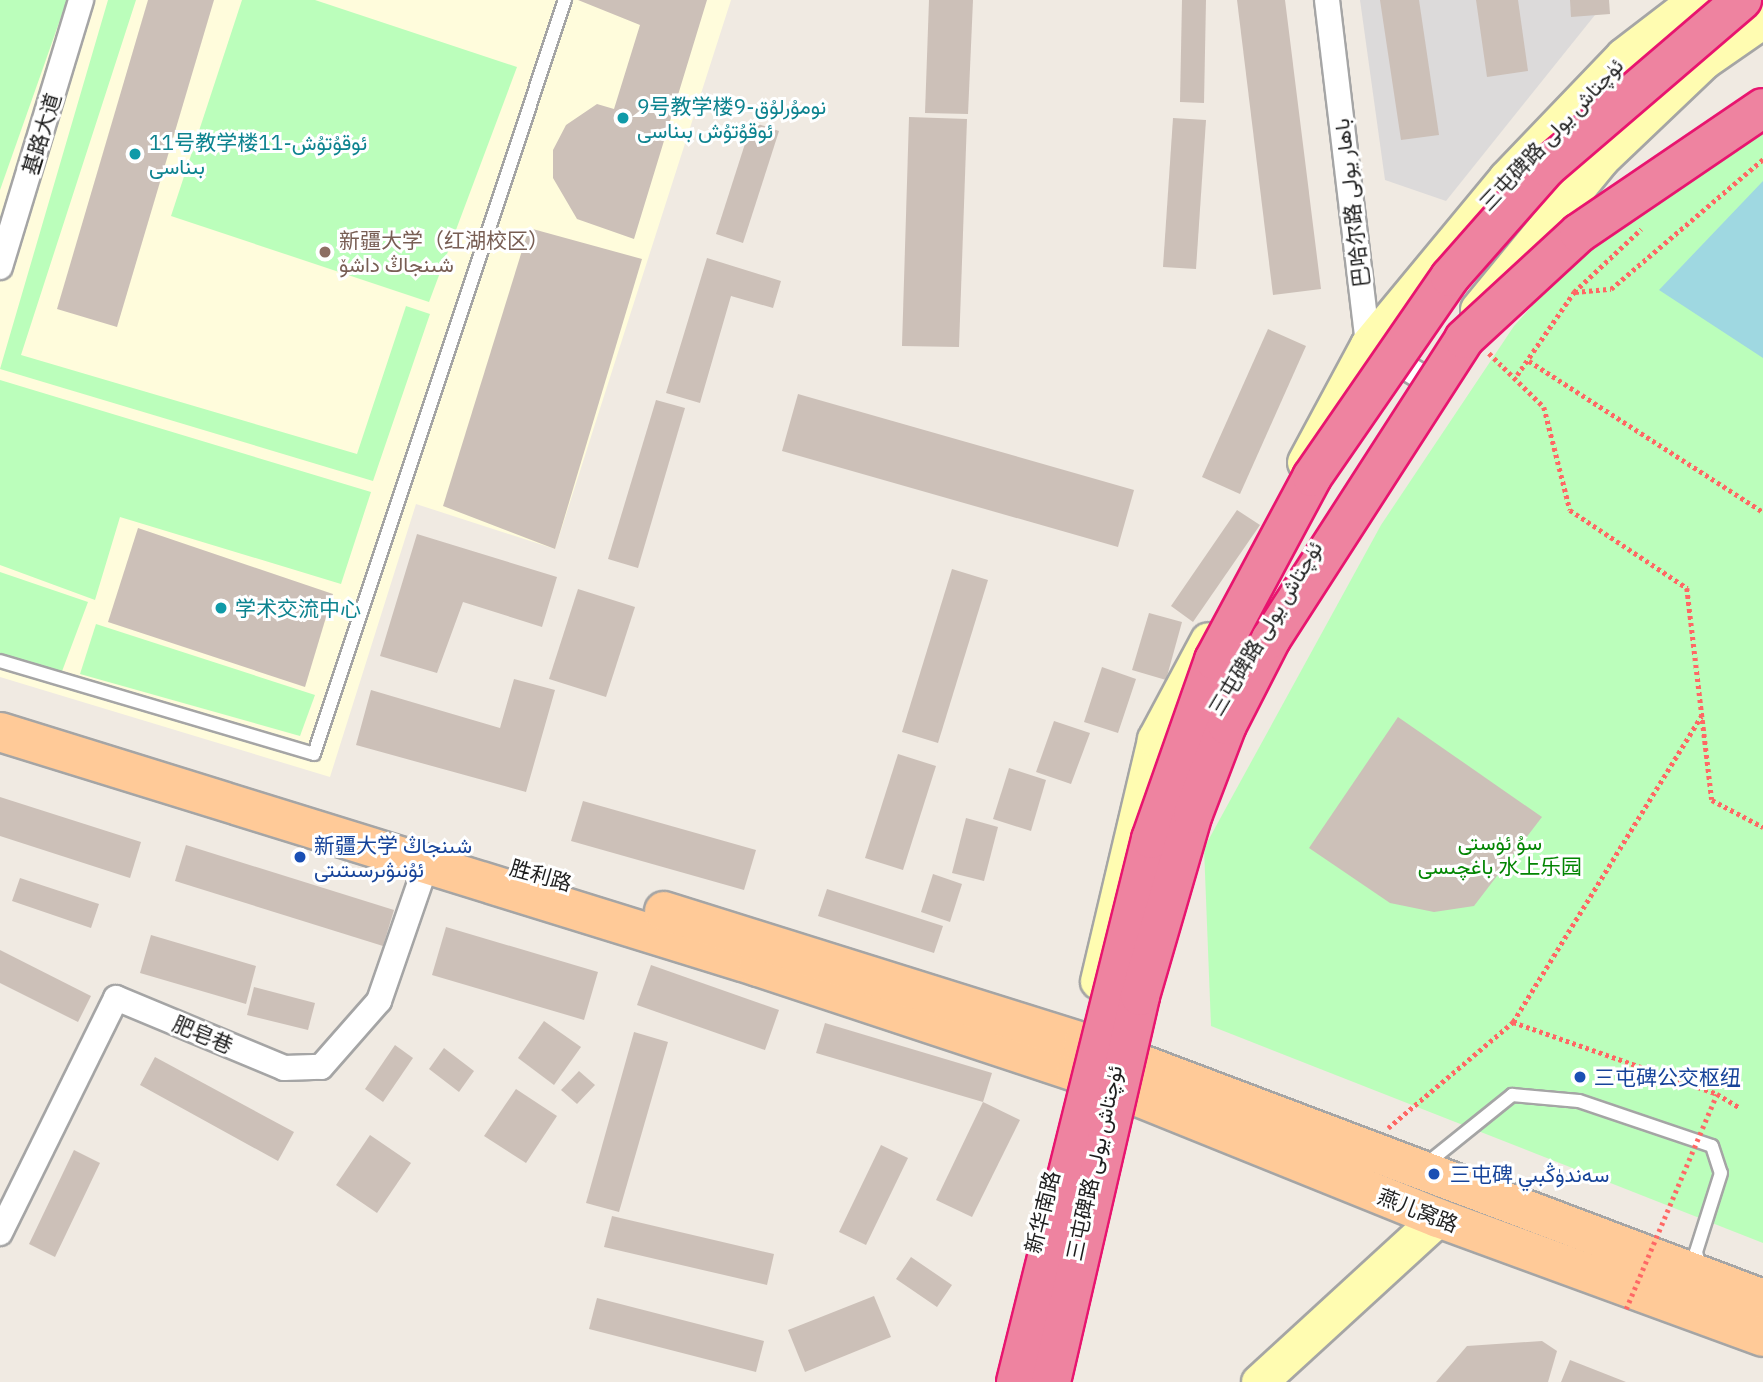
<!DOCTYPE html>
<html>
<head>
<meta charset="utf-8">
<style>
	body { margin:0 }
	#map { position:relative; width:1763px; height:1382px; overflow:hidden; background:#f0eae2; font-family:"IBM Plex Sans",Vazirmatn,"Noto Sans SC",sans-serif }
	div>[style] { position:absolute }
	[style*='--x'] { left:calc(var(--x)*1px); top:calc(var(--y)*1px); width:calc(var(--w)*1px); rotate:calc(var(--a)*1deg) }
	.residential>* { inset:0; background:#dcdada }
	.education>* { inset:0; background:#fffcdc }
	.park>* { inset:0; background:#bbfebb }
	.water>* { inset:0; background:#9fd8e1 }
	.building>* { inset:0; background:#ccc0b8 }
	.path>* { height:4.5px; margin-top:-2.25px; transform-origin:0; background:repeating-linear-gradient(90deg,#ff6764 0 3.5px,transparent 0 7px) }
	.roads { filter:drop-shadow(2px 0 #a5a5a5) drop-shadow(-2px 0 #a5a5a5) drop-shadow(0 2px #a5a5a5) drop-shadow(0 -2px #a5a5a5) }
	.lane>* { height:12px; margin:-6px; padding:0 6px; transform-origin:6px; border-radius:6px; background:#fff }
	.street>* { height:24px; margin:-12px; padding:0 12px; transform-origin:12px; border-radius:12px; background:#fff }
	.secondary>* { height:35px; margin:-17.5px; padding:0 17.5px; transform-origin:17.5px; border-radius:17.5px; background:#fffcb1 }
	.primary>* { height:38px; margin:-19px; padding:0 19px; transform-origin:19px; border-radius:19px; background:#ffca98 }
	.path-bridge>* { height:4.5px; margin-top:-2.25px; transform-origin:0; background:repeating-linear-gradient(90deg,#ff6764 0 3.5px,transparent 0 7px) }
	.bridges { filter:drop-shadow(2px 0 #e8156f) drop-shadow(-2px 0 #e8156f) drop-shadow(0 2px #e8156f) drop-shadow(0 -2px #e8156f) }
	.highway-bridge>* { height:38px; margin:-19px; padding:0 19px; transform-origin:19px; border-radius:19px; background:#ee83a0 }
	.dots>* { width:19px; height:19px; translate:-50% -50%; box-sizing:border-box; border:4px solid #fff; border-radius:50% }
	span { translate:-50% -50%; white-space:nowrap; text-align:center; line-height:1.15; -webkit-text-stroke:6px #fff; paint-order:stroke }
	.culture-label { font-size:21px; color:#0d838f }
	.left { translate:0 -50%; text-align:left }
	.street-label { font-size:21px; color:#1e1e1e }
	.education-label { font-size:21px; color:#785e54 }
	.park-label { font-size:21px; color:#028502 }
	.transit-label { font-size:21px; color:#164399 }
</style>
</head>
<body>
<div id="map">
	<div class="residential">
		<i style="clip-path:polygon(1360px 0,1607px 0,1446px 201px,1385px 180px)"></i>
	</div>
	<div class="education">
		<i style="clip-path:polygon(0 0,731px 0,555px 549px,416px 504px,330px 777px,0 677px)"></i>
	</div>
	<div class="park">
		<i style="clip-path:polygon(0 0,67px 0,0 190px)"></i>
		<i style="clip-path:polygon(108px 0,136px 0,21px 355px,357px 454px,406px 306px,430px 314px,373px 481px,0 369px)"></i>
		<i style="clip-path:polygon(242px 0,315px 0,517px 67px,429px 302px,171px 216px)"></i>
		<i style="clip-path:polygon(1763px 95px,1763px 1243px,1211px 1026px,1204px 848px,1381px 525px,1514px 326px,1651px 175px)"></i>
		<i style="clip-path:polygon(0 380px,371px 492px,341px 584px,120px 517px,95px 600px,0 565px)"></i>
		<i style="clip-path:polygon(0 572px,88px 602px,61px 674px,0 654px)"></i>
		<i style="clip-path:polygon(96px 624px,315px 695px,300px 736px,80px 674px)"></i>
	</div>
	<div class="water">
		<i style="clip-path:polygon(1763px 181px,1763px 358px,1659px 290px)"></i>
	</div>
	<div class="building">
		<i style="clip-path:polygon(148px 0,214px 0,117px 327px,57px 309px)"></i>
		<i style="clip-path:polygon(578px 0,707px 0,634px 239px,577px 219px,553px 178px,553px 150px,566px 125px,597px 104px,614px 109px,640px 25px)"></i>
		<i style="clip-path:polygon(929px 0,973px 0,968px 114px,925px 113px)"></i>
		<i style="clip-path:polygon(1182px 0,1206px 0,1204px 103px,1180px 102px)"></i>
		<i style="clip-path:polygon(1237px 0,1285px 0,1321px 289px,1273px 295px)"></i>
		<i style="clip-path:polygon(1380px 0,1419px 0,1439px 135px,1401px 140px)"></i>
		<i style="clip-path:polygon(1476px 0,1518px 0,1528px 71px,1487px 77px)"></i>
		<i style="clip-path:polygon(1570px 0,1609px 0,1610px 14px,1571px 17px)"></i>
		<i style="clip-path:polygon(909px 117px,967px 119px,959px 347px,902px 346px)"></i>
		<i style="clip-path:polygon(1173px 118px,1206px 120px,1196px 269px,1163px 267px)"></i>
		<i style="clip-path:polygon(752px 122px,779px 131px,743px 243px,716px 234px)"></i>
		<i style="clip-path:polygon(529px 228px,642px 259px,555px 549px,443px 506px)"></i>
		<i style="clip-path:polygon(707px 258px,781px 281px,773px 308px,731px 296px,700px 403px,666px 393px)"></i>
		<i style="clip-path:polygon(1268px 329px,1306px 346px,1240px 494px,1202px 477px)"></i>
		<i style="clip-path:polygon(798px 394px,1134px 490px,1118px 547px,782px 451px)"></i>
		<i style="clip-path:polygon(656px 400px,685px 408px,638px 568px,608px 559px)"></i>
		<i style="clip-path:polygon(1237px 510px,1260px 525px,1193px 622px,1171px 606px)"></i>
		<i style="clip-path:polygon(138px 528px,333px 594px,305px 687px,108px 622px)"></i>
		<i style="clip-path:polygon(417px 534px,557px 577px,542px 627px,463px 602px,437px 673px,380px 656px)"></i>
		<i style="clip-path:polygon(952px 569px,988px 580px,938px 743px,902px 732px)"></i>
		<i style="clip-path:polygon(578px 589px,635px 607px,606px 697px,549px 679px)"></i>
		<i style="clip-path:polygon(1149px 613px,1182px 622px,1166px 680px,1132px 670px)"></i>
		<i style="clip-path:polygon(1102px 667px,1136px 679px,1118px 733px,1084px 722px)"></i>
		<i style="clip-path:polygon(514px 679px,555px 690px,526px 792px,356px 745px,371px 690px,500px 728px)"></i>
		<i style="clip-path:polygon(1398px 717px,1542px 817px,1474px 906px,1434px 912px,1390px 903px,1309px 848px)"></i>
		<i style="clip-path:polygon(1054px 721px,1090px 733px,1071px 784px,1036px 772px)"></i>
		<i style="clip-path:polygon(898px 754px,936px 766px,903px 870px,865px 858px)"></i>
		<i style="clip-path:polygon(1009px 768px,1046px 780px,1031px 831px,993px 819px)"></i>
		<i style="clip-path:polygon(0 797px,141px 842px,130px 878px,0 836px)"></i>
		<i style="clip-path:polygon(583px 801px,756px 850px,744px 890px,571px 841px)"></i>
		<i style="clip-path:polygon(966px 818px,998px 827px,984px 881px,952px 873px)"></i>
		<i style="clip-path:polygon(186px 845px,394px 910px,383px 946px,175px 881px)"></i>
		<i style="clip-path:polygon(933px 874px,962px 884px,950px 922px,921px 912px)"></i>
		<i style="clip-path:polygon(20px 878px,99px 904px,91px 928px,12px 901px)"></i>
		<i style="clip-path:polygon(827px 889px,943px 926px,934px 953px,818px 916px)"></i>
		<i style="clip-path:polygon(446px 927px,598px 972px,584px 1020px,432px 975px)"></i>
		<i style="clip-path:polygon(151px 935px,256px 966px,246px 1004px,140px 973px)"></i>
		<i style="clip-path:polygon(0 950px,91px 996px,78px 1022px,0 983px)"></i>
		<i style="clip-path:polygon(651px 965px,779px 1010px,765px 1050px,637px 1005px)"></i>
		<i style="clip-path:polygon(254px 987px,315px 1003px,308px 1030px,247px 1015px)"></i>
		<i style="clip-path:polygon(544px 1021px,581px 1047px,554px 1085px,518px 1058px)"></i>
		<i style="clip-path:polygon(825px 1023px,992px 1073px,983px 1102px,816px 1053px)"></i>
		<i style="clip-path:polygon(634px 1032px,668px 1042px,619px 1212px,586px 1203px)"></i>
		<i style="clip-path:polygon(395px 1045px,413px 1058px,383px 1102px,365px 1089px)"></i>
		<i style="clip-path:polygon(444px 1048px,474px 1071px,459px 1092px,429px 1069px)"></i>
		<i style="clip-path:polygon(155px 1057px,294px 1132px,278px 1161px,140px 1085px)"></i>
		<i style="clip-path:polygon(579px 1071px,595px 1085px,577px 1104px,561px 1090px)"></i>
		<i style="clip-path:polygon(516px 1089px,557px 1116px,526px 1163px,484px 1136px)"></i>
		<i style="clip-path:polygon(983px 1102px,1020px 1120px,972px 1217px,936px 1200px)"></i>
		<i style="clip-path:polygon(370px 1135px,411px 1163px,377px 1213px,336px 1185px)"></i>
		<i style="clip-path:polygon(881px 1145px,908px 1158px,866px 1245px,839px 1232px)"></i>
		<i style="clip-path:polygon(74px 1150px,100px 1163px,55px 1257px,29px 1244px)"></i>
		<i style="clip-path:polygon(612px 1216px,774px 1254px,767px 1285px,604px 1247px)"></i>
		<i style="clip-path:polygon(911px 1257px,952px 1285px,937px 1307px,896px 1279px)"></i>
		<i style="clip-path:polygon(874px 1296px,891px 1337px,805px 1372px,788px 1330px)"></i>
		<i style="clip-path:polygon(597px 1298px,764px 1341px,756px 1372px,589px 1329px)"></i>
		<i style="clip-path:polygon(1542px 1341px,1557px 1351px,1548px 1382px,1436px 1382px,1467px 1346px)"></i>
		<i style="clip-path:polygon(1570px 1360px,1626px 1382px,1561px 1382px)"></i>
	</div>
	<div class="path">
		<i style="--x:1575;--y:292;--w:36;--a:-5"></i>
		<i style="--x:1611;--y:289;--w:200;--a:-40.5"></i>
		<i style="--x:1489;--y:353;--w:77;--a:44.5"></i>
		<i style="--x:1544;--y:407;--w:106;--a:75.8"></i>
		<i style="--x:1570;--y:510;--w:141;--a:33.7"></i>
		<i style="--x:1687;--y:588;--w:213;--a:83.3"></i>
		<i style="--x:1712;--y:800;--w:58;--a:27.9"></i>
		<i style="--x:1529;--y:361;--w:278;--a:32.8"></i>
		<i style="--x:1517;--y:375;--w:101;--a:-55.5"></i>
		<i style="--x:1574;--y:292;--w:92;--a:-43.2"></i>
		<i style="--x:1513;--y:1022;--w:216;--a:19.4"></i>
		<i style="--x:1717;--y:1094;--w:27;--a:31"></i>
		<i style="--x:1388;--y:1128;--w:164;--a:-40.3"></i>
		<i style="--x:1513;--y:1022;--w:359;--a:-58.4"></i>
	</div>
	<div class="roads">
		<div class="lane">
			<i style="--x:0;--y:661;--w:327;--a:16.5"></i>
			<i style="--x:314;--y:754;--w:795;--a:-71.59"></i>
			<i style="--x:1425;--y:1165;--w:112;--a:-38.8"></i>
			<i style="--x:1512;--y:1095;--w:67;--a:5.1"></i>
			<i style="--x:1579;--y:1101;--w:140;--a:18.7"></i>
			<i style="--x:1712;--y:1146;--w:28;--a:72"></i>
			<i style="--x:1721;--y:1173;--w:83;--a:107.6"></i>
			<i style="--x:1696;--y:1252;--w:16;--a:76"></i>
		</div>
		<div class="street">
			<i style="--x:1327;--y:0;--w:347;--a:83.2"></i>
			<i style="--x:1368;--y:345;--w:63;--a:30.7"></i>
			<i style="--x:0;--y:267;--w:279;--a:-73.1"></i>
			<i style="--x:0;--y:1233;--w:262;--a:-63.7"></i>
			<i style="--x:116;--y:998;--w:182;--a:22.6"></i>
			<i style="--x:284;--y:1068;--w:37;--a:-2"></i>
			<i style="--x:321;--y:1067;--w:88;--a:-48.7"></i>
			<i style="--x:379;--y:1001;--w:144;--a:-70.9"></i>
		</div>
		<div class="secondary">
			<i style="--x:1478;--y:309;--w:194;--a:-50.6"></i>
			<i style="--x:1601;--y:159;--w:142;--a:-43.6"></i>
			<i style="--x:1704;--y:61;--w:72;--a:-34.8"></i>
			<i style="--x:1305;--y:462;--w:133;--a:-61.7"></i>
			<i style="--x:1368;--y:345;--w:217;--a:-50.4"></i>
			<i style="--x:1506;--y:178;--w:169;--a:-46.2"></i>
			<i style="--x:1623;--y:56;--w:92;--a:-37.5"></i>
			<i style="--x:1098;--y:981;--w:249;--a:-76.7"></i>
			<i style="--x:1155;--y:739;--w:112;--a:-61.8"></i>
			<i style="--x:1259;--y:1382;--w:243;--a:-42.5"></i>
		</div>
		<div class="primary">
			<i style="--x:0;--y:732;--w:794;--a:17.22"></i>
			<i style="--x:758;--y:967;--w:335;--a:18.3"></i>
			<i style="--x:1076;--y:1072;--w:390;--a:22"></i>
			<i style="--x:1438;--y:1218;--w:346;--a:20.1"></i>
			<i style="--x:664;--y:911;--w:439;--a:17.4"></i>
			<i style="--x:1083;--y:1042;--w:727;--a:20.7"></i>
		</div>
	</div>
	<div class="path-bridge">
		<i style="--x:1626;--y:1309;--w:233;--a:-67.1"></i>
	</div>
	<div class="bridges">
		<div class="highway-bridge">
			<i style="--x:1016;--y:1382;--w:560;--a:-76.04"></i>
			<i style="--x:1151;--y:839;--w:190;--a:-70.6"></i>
			<i style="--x:1214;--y:660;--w:208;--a:-61.8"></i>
			<i style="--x:1312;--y:477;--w:243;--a:-55.4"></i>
			<i style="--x:1450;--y:277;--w:147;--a:-48.6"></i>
			<i style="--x:1547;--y:167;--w:257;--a:-40.6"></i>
			<i style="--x:1051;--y:1382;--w:396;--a:-77"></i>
			<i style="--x:1140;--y:996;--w:190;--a:-73.8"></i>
			<i style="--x:1193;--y:814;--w:95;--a:-69.1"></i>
			<i style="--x:1227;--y:725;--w:97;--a:-62.9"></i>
			<i style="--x:1271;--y:639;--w:357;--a:-57.2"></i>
			<i style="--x:1464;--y:339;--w:156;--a:-42.7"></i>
			<i style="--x:1579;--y:233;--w:222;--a:-34.2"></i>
		</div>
	</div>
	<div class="dots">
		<i style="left:623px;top:118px;background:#0f9aa8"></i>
		<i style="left:135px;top:154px;background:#0f9aa8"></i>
		<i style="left:325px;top:252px;background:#8d6e63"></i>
		<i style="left:221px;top:608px;background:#0f9aa8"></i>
		<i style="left:300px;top:857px;background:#1a4fb4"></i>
		<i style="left:1580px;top:1077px;background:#1a4fb4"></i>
		<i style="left:1434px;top:1174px;background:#1a4fb4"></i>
	</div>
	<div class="culture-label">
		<span class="left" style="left:637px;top:118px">9号教学楼9-نومۇرلۇق<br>ئوقۇتۇش بىناسى</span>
		<span class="left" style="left:149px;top:154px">11号教学楼11-ئوقۇتۇش<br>بىناسى</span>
		<span class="left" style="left:235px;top:608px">学术交流中心</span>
	</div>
	<div class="street-label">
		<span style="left:41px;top:134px;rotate:-73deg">基路大道</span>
		<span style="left:1551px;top:134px;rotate:-47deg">三屯碑路 ئۈچتاش يولى</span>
		<span style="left:1351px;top:203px;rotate:-97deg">巴哈尔路 باھار يولى</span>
		<span style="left:1265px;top:628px;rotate:-59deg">三屯碑路 ئۈچتاش يولى</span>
		<span style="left:541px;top:875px;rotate:16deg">胜利路</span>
		<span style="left:203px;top:1034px;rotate:23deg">肥皂巷</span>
		<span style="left:1094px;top:1163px;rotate:-78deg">三屯碑路 ئۈچتاش يولى</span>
		<span style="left:1418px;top:1210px;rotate:21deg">燕儿窝路</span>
		<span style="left:1042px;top:1212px;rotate:-76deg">新华南路</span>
	</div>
	<div class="education-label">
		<span class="left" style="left:339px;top:252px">新疆大学（红湖校区）<br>شىنجاڭ داشۆ</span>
	</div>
	<div class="park-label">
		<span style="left:1500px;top:854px">سۇ ئۈستى<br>باغچىسى 水上乐园</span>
	</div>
	<div class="transit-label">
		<span class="left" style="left:314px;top:857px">新疆大学 شىنجاڭ<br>ئۇنىۋىرسىتىتى</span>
		<span class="left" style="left:1594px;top:1077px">三屯碑公交枢纽</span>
		<span class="left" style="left:1450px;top:1174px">三屯碑 سەندۈڭبىي</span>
	</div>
</div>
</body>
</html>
